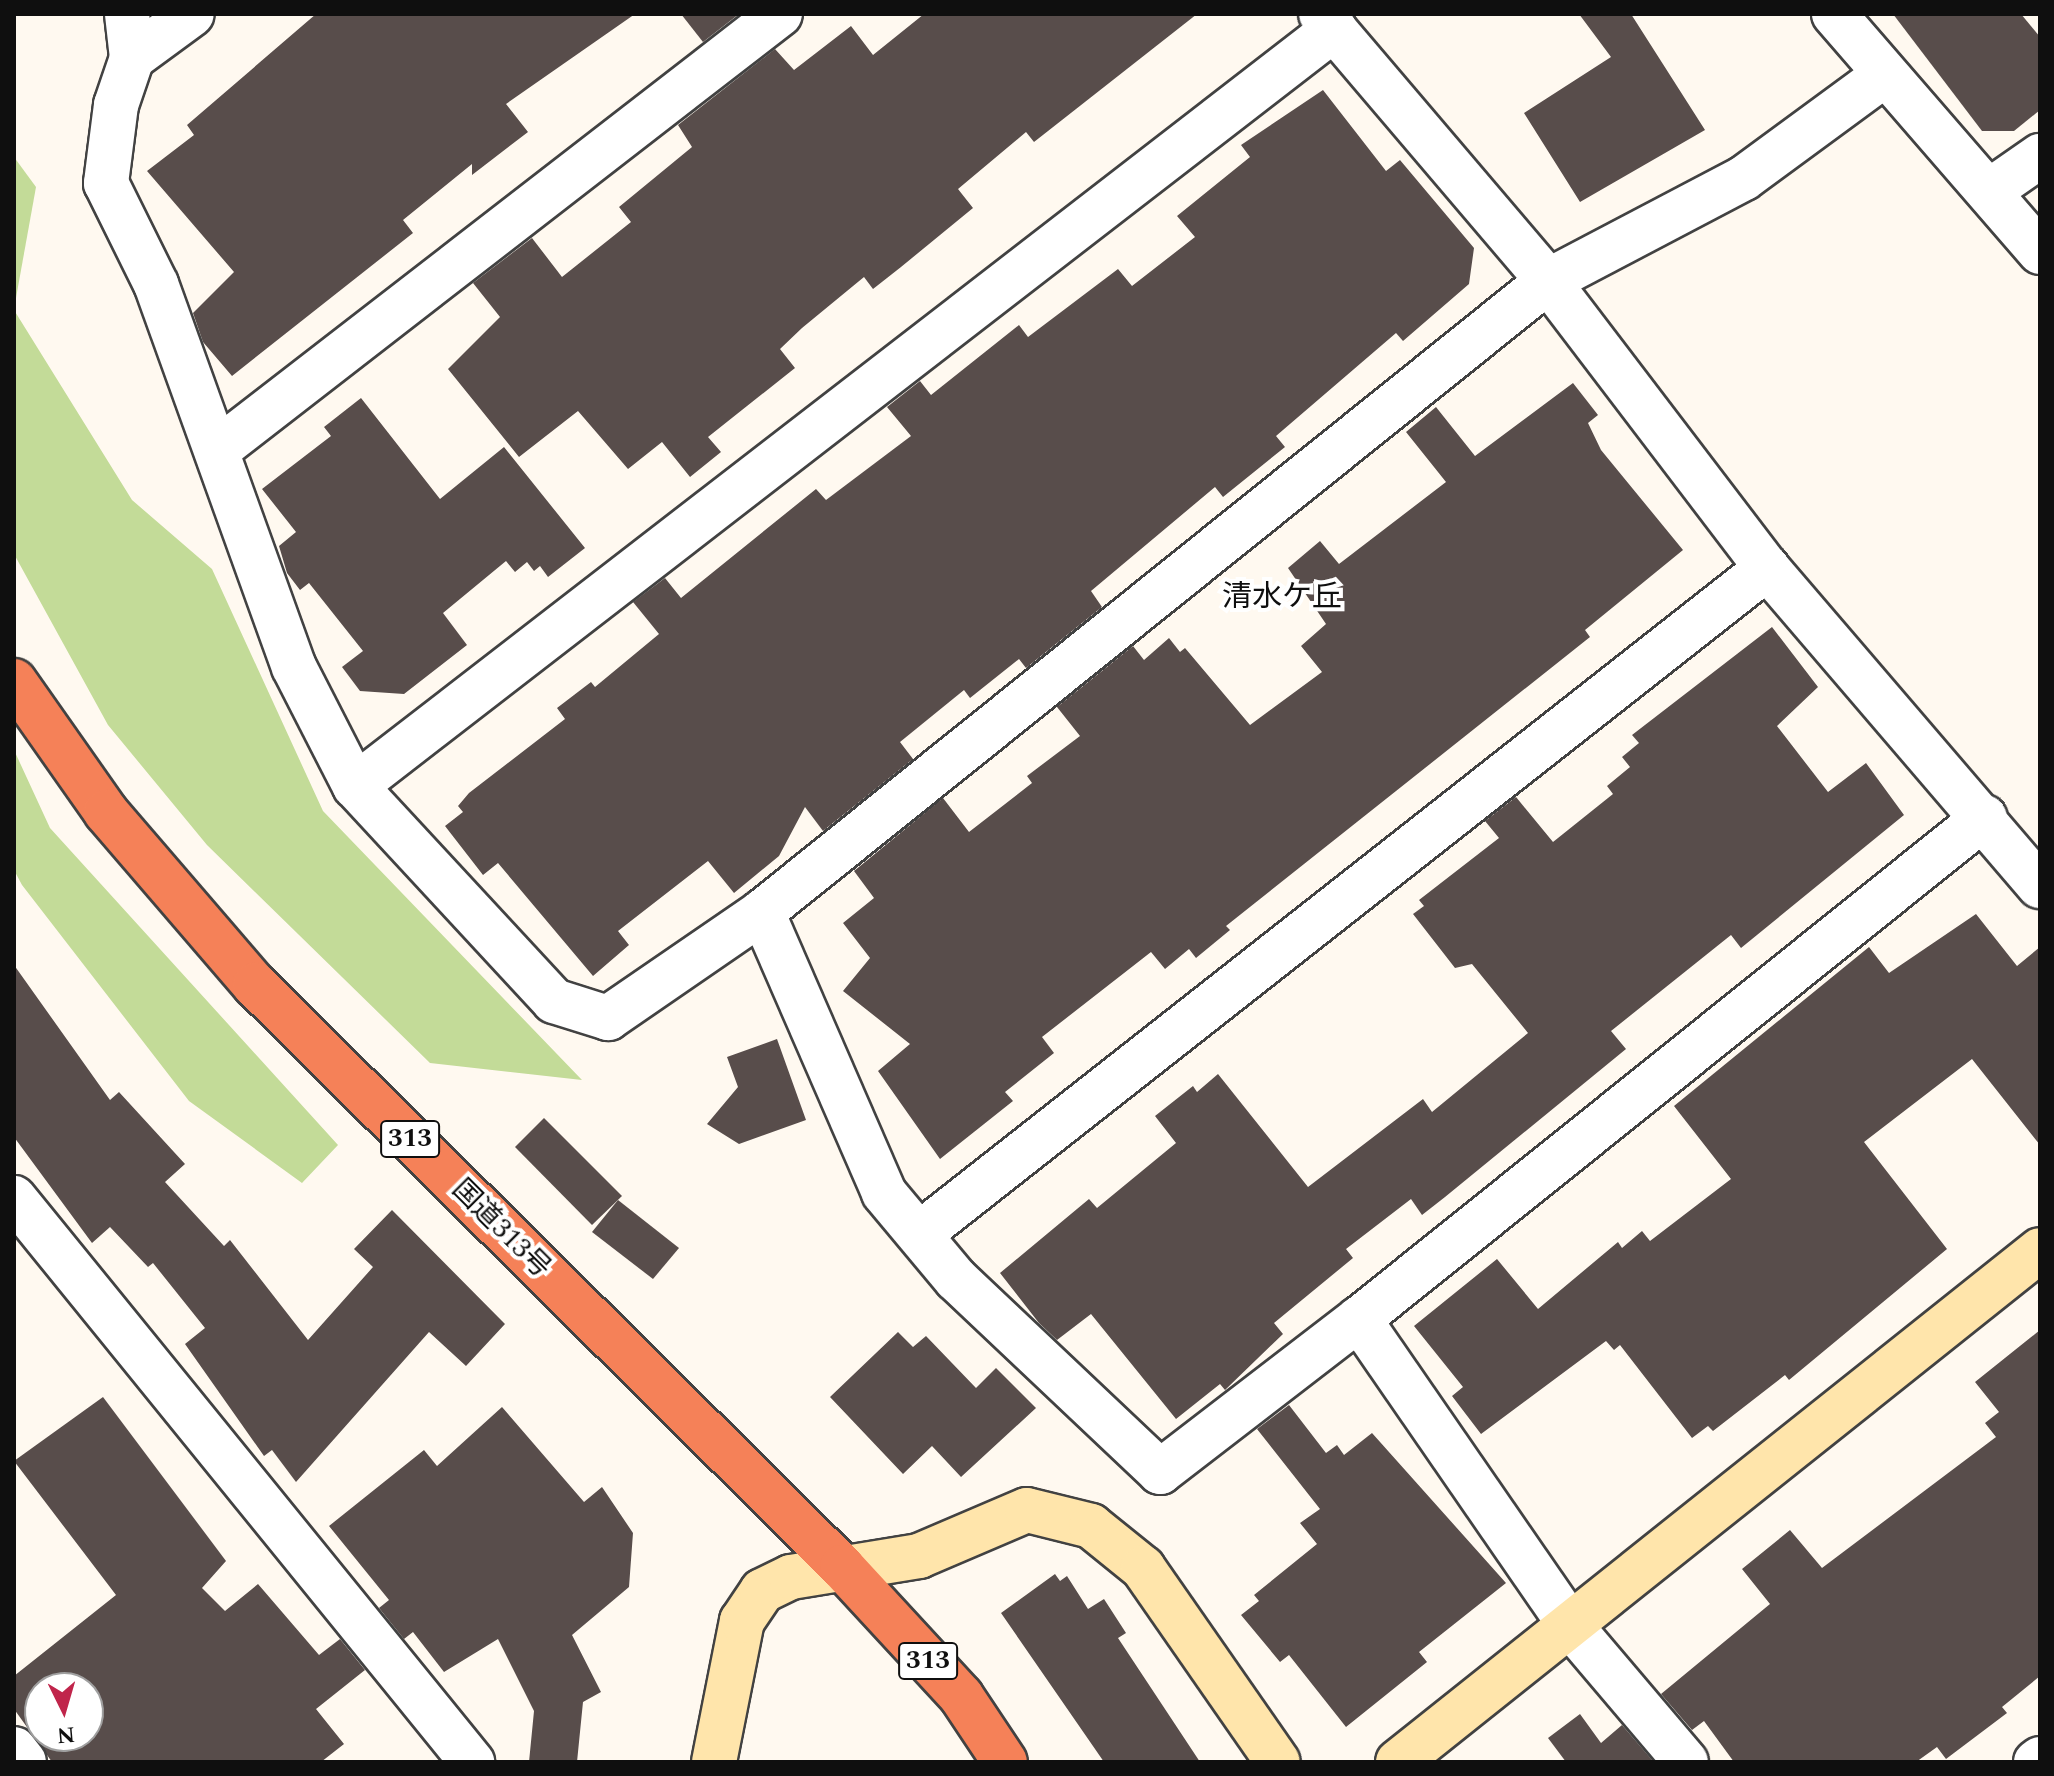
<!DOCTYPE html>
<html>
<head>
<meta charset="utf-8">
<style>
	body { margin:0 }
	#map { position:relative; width:2054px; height:1776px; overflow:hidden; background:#fff9f0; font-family:Spectral,"Noto Sans JP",serif }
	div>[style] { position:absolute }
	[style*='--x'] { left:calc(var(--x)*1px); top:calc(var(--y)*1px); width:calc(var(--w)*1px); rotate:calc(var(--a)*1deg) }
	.forest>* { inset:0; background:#c3db98 }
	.building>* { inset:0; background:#584d4b }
	.roads { filter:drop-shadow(2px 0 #424242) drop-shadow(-2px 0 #424242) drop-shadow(0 2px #424242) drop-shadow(0 -2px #424242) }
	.street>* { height:44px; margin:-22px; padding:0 22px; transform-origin:22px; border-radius:22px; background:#fff }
	.secondary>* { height:44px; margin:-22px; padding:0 22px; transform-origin:22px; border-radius:22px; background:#ffe5ab }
	.highway>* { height:44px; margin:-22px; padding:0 22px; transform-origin:22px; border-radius:22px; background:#f58158 }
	span { translate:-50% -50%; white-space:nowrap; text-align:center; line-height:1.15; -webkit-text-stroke:8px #fff; paint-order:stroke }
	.shield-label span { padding:2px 6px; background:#fff; border:2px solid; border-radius:6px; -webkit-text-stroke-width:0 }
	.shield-label { font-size:26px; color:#0f0f0f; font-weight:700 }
	.street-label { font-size:28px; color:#0f0f0f }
	.neighbourhood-label { font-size:30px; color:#0f0f0f }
	.frame { position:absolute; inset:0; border:16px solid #0f0f0f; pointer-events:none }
	.north { position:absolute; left:24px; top:1672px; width:80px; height:80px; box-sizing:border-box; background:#fff; border:2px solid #9f9f9f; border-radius:50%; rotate:175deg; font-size:22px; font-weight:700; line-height:32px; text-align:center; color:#0f0f0f }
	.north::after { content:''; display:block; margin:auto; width:28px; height:36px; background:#c0254b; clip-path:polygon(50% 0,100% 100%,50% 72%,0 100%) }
</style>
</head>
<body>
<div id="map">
	<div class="forest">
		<i style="clip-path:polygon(14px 157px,36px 187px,14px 309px)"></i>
		<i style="clip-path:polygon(14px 310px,132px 500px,212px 569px,323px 811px,582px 1080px,430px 1063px,207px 845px,108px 725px,14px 554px)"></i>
		<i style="clip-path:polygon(14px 750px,50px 828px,338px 1145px,302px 1183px,189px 1101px,22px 885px,14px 870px)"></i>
	</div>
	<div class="building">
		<i style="clip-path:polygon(316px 14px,635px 14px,506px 104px,528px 132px,472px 175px,472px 164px,403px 220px,413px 233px,232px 376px,203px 342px,193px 313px,234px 272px,147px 171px,194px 135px,187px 125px)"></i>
		<i style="clip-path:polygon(681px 14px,739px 14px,703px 42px)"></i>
		<i style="clip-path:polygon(924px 14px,1197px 14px,1034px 142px,1026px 132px,958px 189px,973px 208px,901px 267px,873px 289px,864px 277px,802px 328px,780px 349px,795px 368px,708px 437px,721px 452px,690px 477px,662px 442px,628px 469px,578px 411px,519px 457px,448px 369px,500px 317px,473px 283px,532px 238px,562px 277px,631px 222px,619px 207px,692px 147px,678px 125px,775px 49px,794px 70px,851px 26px,873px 55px)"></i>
		<i style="clip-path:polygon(1579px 14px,1631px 14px,1705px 130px,1580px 202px,1524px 113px,1611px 57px)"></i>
		<i style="clip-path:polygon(1893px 14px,2021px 14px,2040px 37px,2040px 110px,2014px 131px,1982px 131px)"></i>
		<i style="clip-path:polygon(1323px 90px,1386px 171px,1400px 160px,1474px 248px,1469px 284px,1403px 341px,1396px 333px,1276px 436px,1285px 447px,1223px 497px,1215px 487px,1091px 591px,1102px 607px,1026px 668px,1019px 659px,970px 698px,964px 690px,900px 742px,913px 759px,823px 831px,805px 807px,779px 856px,734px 893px,708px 861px,618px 931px,629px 945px,593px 976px,498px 863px,483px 875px,445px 826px,463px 812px,458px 806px,469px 793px,565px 719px,557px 708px,591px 682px,595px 687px,659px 634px,633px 602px,665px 578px,681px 598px,816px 489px,826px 500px,911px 436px,887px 407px,920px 381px,931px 395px,1019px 325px,1028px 337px,1118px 269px,1132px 286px,1195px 237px,1177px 216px,1250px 157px,1241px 145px)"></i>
		<i style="clip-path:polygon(1573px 383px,1598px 415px,1588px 423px,1601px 450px,1683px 550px,1585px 630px,1590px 637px,1226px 926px,1230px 930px,1196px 958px,1189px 949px,1165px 969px,1151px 952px,1042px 1037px,1054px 1053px,1005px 1092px,1013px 1101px,940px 1159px,878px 1071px,910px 1044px,843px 991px,870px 958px,843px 923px,874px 898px,854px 871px,943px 798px,969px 832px,1032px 783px,1027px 776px,1080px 736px,1057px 707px,1133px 646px,1144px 660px,1169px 638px,1180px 652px,1185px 648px,1250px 725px,1322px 672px,1301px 646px,1326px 624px,1288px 568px,1320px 541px,1339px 564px,1446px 482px,1406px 432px,1436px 407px,1475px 456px)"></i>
		<i style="clip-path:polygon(361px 398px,440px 499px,504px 447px,585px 548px,548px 577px,540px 566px,534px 571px,527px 562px,515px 572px,506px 561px,443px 613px,467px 645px,404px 694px,360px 691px,342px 667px,363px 651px,309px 583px,300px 590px,287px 573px,279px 546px,296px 532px,262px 489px,331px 436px,324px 427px)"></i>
		<i style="clip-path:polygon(1772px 627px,1818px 687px,1777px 726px,1828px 792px,1866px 763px,1904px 815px,1741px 948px,1731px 935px,1611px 1031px,1626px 1049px,1445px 1197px,1422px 1215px,1411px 1199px,1346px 1249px,1353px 1258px,1274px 1323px,1283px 1334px,1225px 1390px,1220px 1384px,1176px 1419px,1091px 1314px,1057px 1340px,1039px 1323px,1000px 1273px,1089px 1199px,1097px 1208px,1176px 1143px,1155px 1116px,1193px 1086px,1197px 1092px,1218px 1074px,1308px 1187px,1423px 1099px,1432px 1112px,1528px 1033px,1472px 964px,1455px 968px,1413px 914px,1424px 906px,1419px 900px,1499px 838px,1485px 821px,1516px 797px,1553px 842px,1613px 794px,1607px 786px,1630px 767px,1622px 757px,1639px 743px,1632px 735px)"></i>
		<i style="clip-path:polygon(1976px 914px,2017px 966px,2040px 947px,2040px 1145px,1972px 1059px,1864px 1142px,1947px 1249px,1789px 1380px,1785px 1375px,1713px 1431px,1708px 1426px,1692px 1438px,1620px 1345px,1614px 1350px,1606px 1341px,1481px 1434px,1452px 1396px,1463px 1387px,1414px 1326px,1497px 1259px,1538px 1309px,1618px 1242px,1622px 1248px,1642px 1231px,1650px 1241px,1731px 1179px,1674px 1106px,1869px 947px,1889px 973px)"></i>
		<i style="clip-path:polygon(14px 965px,110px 1100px,119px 1092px,185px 1164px,165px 1182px,224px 1246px,230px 1240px,308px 1340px,373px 1267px,354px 1249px,392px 1210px,505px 1324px,466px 1366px,429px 1332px,296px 1482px,272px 1450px,264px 1456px,185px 1344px,205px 1328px,153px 1263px,148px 1267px,110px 1227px,92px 1243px,14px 1137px)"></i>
		<i style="clip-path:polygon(777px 1039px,806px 1120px,739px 1144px,707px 1124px,738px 1087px,727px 1057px)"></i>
		<i style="clip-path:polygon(544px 1118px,622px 1196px,592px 1225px,515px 1147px)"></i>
		<i style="clip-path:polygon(618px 1200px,679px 1248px,653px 1279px,592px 1232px)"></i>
		<i style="clip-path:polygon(2040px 1330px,2040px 1676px,2002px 1707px,2007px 1713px,1946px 1759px,1937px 1747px,1916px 1762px,1734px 1762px,1704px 1721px,1692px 1730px,1661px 1694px,1770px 1604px,1742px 1569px,1790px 1530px,1822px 1568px,1996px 1437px,1985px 1423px,1999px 1412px,1975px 1382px)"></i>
		<i style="clip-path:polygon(898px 1332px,913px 1347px,926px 1336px,976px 1388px,996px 1368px,1036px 1408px,961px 1477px,932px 1446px,903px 1474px,830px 1397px)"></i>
		<i style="clip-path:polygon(evenodd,103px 1397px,226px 1561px,202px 1588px,225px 1611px,258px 1584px,319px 1655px,340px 1639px,365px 1670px,316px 1709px,344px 1744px,321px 1762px,52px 1762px,14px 1709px,14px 1676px,116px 1595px,14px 1461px,103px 1397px,40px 1688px,88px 1688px,88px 1736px,40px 1736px,40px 1688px)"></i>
		<i style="clip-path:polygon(1289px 1405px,1326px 1453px,1337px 1445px,1344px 1455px,1372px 1433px,1506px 1583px,1419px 1652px,1427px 1662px,1346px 1727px,1289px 1655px,1280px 1662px,1241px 1615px,1259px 1601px,1254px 1595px,1317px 1544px,1300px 1523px,1320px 1509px,1257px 1429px)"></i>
		<i style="clip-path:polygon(502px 1407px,584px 1502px,602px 1487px,633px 1533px,629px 1587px,572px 1635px,601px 1692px,583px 1702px,577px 1762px,529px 1762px,534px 1711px,498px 1639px,444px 1672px,413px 1632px,404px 1639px,379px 1608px,389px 1600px,329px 1526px,424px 1450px,437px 1466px)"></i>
		<i style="clip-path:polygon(1055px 1574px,1060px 1581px,1067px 1576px,1088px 1609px,1104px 1599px,1126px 1633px,1118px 1638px,1200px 1762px,1104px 1762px,1001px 1613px)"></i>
		<i style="clip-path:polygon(1580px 1714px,1601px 1743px,1622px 1725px,1652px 1760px,1566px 1762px,1548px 1738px)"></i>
	</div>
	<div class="roads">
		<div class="street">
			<i style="--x:127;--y:14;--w:44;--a:83.5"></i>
			<i style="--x:132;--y:58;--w:50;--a:108.8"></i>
			<i style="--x:116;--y:105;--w:79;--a:97.3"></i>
			<i style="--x:106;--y:183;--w:113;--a:63.7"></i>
			<i style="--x:156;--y:284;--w:407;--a:70.2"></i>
			<i style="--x:294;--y:667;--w:134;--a:62.9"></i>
			<i style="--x:355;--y:786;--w:293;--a:47.2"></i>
			<i style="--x:554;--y:1001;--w:57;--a:17.5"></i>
			<i style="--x:608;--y:1018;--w:187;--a:-34.5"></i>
			<i style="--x:762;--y:912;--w:1008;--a:-38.76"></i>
			<i style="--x:1548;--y:281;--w:221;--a:-27.7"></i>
			<i style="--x:1744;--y:178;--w:174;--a:-36.3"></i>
			<i style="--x:1321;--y:14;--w:350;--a:49.6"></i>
			<i style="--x:1548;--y:281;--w:361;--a:52.7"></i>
			<i style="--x:1767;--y:568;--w:419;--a:49.4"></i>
			<i style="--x:1834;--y:14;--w:315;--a:49.1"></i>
			<i style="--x:132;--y:58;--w:74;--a:-36.3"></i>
			<i style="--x:1991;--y:190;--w:60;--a:-34.8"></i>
			<i style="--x:217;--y:450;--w:712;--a:-37.76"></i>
			<i style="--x:355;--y:786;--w:1238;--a:-37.71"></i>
			<i style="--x:762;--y:912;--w:306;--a:66.5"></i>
			<i style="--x:884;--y:1193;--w:112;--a:50.1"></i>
			<i style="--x:956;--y:1279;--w:281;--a:43.4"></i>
			<i style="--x:1160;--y:1472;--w:251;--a:-37.6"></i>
			<i style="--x:14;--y:1198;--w:727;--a:50.92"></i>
			<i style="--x:922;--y:1232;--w:1075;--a:-38.16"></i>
			<i style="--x:14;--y:1749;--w:16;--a:52"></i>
			<i style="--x:1686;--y:1762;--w:180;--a:-130.3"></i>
			<i style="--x:1570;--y:1625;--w:372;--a:-124.6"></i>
			<i style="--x:1359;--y:1319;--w:802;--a:-38.73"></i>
			<i style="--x:2036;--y:1762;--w:5;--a:-37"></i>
		</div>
		<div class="secondary">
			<i style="--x:714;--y:1762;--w:144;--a:-78.8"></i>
			<i style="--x:742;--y:1621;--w:36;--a:-56"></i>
			<i style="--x:762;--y:1591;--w:32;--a:-26"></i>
			<i style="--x:791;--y:1577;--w:130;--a:-9.3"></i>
			<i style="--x:919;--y:1556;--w:117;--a:-23.1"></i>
			<i style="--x:1027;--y:1510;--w:66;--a:14"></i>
			<i style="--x:1091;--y:1526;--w:67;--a:38.9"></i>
			<i style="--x:1143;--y:1568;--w:236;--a:55.2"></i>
			<i style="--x:1398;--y:1762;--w:821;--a:-38.57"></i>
		</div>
		<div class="highway">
			<i style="--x:14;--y:681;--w:160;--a:54.9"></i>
			<i style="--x:106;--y:812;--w:228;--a:49.3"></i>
			<i style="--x:255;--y:985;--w:827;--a:44.75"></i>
			<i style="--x:842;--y:1567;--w:176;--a:47.3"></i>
			<i style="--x:961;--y:1696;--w:79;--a:56.3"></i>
		</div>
	</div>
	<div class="shield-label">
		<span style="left:410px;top:1139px">313</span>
		<span style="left:928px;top:1661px">313</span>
	</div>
	<div class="street-label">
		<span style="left:501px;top:1229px;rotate:45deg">国道313号</span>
	</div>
	<div class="neighbourhood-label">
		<span style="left:1282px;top:597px">清水ケ丘</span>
	</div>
	<div class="frame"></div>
	<div class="north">N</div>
</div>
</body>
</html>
